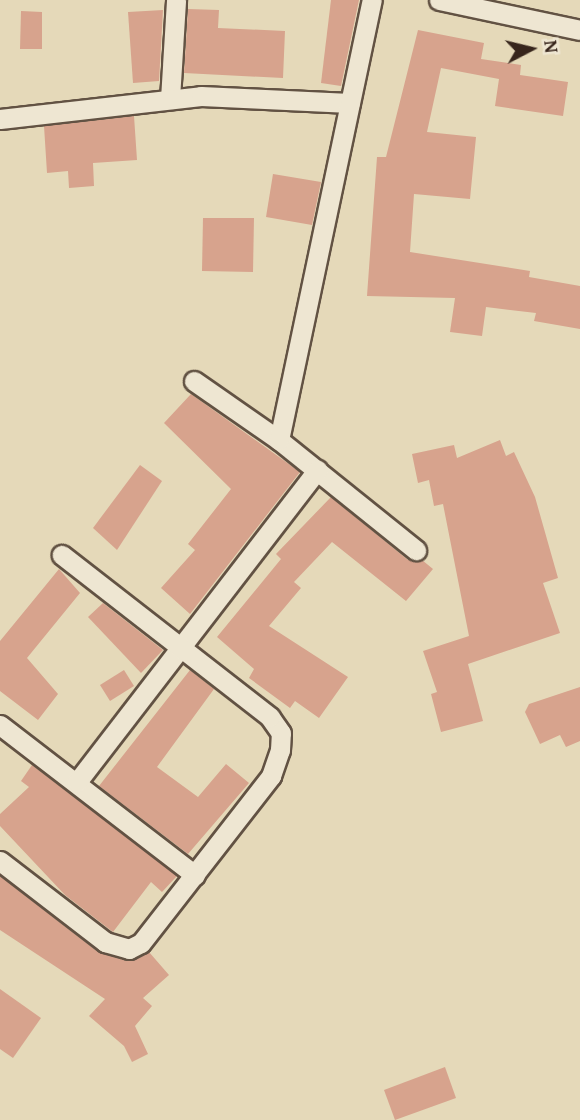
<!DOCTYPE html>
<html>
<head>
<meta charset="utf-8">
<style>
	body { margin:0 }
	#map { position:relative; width:580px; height:1120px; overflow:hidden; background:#e5d9b9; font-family:"Gentium Book Plus",serif }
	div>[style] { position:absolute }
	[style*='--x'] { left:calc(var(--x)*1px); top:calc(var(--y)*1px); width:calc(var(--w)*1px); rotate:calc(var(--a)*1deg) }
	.building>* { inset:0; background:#d7a38d }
	.roads { filter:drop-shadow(2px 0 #625243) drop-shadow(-2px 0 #625243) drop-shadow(0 2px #625243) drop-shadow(0 -2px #625243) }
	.minor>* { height:19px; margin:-9.5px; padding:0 9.5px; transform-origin:9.5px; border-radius:9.5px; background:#eee6d2 }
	span { translate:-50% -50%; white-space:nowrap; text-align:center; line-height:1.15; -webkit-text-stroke:5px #eee6d2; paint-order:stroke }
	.north { position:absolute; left:496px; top:14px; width:70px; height:70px; -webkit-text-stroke:5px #eee6d2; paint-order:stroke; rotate:83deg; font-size:19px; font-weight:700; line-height:28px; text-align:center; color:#37251c }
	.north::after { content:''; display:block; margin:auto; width:24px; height:32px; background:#37251c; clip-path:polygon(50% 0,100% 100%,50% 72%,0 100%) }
</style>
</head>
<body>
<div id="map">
	<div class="building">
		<i style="clip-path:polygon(331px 0,359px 0,341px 86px,321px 83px)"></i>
		<i style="clip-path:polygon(188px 9px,219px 10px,218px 28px,285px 31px,283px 78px,184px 73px)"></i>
		<i style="clip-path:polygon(163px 10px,159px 81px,133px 83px,128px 12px)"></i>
		<i style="clip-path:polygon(21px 11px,42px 12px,42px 49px,20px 49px)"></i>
		<i style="clip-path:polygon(418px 30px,484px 43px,481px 59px,521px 65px,520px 75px,568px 82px,563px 116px,495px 106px,499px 79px,441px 68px,427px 132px,476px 137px,470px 199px,414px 194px,410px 252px,530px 271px,529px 277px,580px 286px,580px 329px,534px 321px,536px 313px,486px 307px,482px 336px,450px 332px,455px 298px,367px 296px,377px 157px,386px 157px)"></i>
		<i style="clip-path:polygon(134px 116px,137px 160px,93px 163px,94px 186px,69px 188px,68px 171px,47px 173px,44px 126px)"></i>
		<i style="clip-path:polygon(273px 174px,321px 182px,312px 225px,266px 217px)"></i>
		<i style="clip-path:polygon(203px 218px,254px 218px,253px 272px,202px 271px)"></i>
		<i style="clip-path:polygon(191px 394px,300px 472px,190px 614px,161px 588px,195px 550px,188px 544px,231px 489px,164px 423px)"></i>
		<i style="clip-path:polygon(500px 440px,506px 456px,514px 452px,535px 497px,558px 578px,543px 583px,560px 633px,468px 664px,483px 721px,441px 732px,431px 694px,437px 692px,423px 651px,469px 636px,443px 504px,434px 506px,429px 480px,418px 483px,412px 454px,454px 445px,457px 458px)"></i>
		<i style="clip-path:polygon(140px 465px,162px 481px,117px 550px,93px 528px)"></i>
		<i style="clip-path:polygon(331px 497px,408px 560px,422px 560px,433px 569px,406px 601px,332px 542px,294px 582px,301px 588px,269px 626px,348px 677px,319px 718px,295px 701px,290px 708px,249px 678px,254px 669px,217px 637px,281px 559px,276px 554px)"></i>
		<i style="clip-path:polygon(59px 569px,80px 593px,27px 658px,58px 694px,38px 720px,0 691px,0 641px)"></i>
		<i style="clip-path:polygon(103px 603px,163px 650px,141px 673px,88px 617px)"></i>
		<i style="clip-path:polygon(124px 670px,134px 686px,110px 701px,100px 685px)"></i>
		<i style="clip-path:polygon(190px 670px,214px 689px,157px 767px,198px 797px,226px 764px,249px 783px,188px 854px,99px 786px)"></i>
		<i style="clip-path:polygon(580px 687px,580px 741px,566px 747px,560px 735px,540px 744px,525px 712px,529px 704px)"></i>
		<i style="clip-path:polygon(32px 765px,177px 876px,162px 892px,151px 882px,113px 932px,65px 895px,0 826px,0 814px,29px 787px,21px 781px)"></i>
		<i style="clip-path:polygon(0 876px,98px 952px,127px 961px,149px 952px,169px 975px,143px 998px,152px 1006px,135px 1026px,148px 1054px,132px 1062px,124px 1046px,89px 1016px,105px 999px,0 930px)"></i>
		<i style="clip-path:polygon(0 989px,41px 1018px,13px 1058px,0 1049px)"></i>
		<i style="clip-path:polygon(445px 1067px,456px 1098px,395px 1120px,384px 1090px)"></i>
	</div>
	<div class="roads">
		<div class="minor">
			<i style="--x:439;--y:0;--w:144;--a:12"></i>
			<i style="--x:170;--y:99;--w:99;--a:-86.5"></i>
			<i style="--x:0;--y:119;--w:202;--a:-6.5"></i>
			<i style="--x:201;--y:96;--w:149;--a:2.7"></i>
			<i style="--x:194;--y:381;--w:103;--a:34.8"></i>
			<i style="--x:279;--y:440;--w:176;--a:38.8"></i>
			<i style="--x:279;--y:440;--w:450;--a:-78.1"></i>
			<i style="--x:0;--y:725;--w:246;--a:37.6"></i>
			<i style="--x:77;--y:782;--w:394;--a:-52.4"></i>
			<i style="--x:0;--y:861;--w:133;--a:37.6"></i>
			<i style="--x:105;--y:942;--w:25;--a:16"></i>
			<i style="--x:129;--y:949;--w:13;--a:-27"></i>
			<i style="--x:141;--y:943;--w:212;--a:-52.1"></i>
			<i style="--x:271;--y:776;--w:28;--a:-71"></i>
			<i style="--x:280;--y:750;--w:17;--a:-87"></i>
			<i style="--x:281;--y:733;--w:19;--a:-125"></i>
			<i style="--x:270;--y:717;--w:264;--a:-142.1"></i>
		</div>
	</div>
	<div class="north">N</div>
</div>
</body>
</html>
